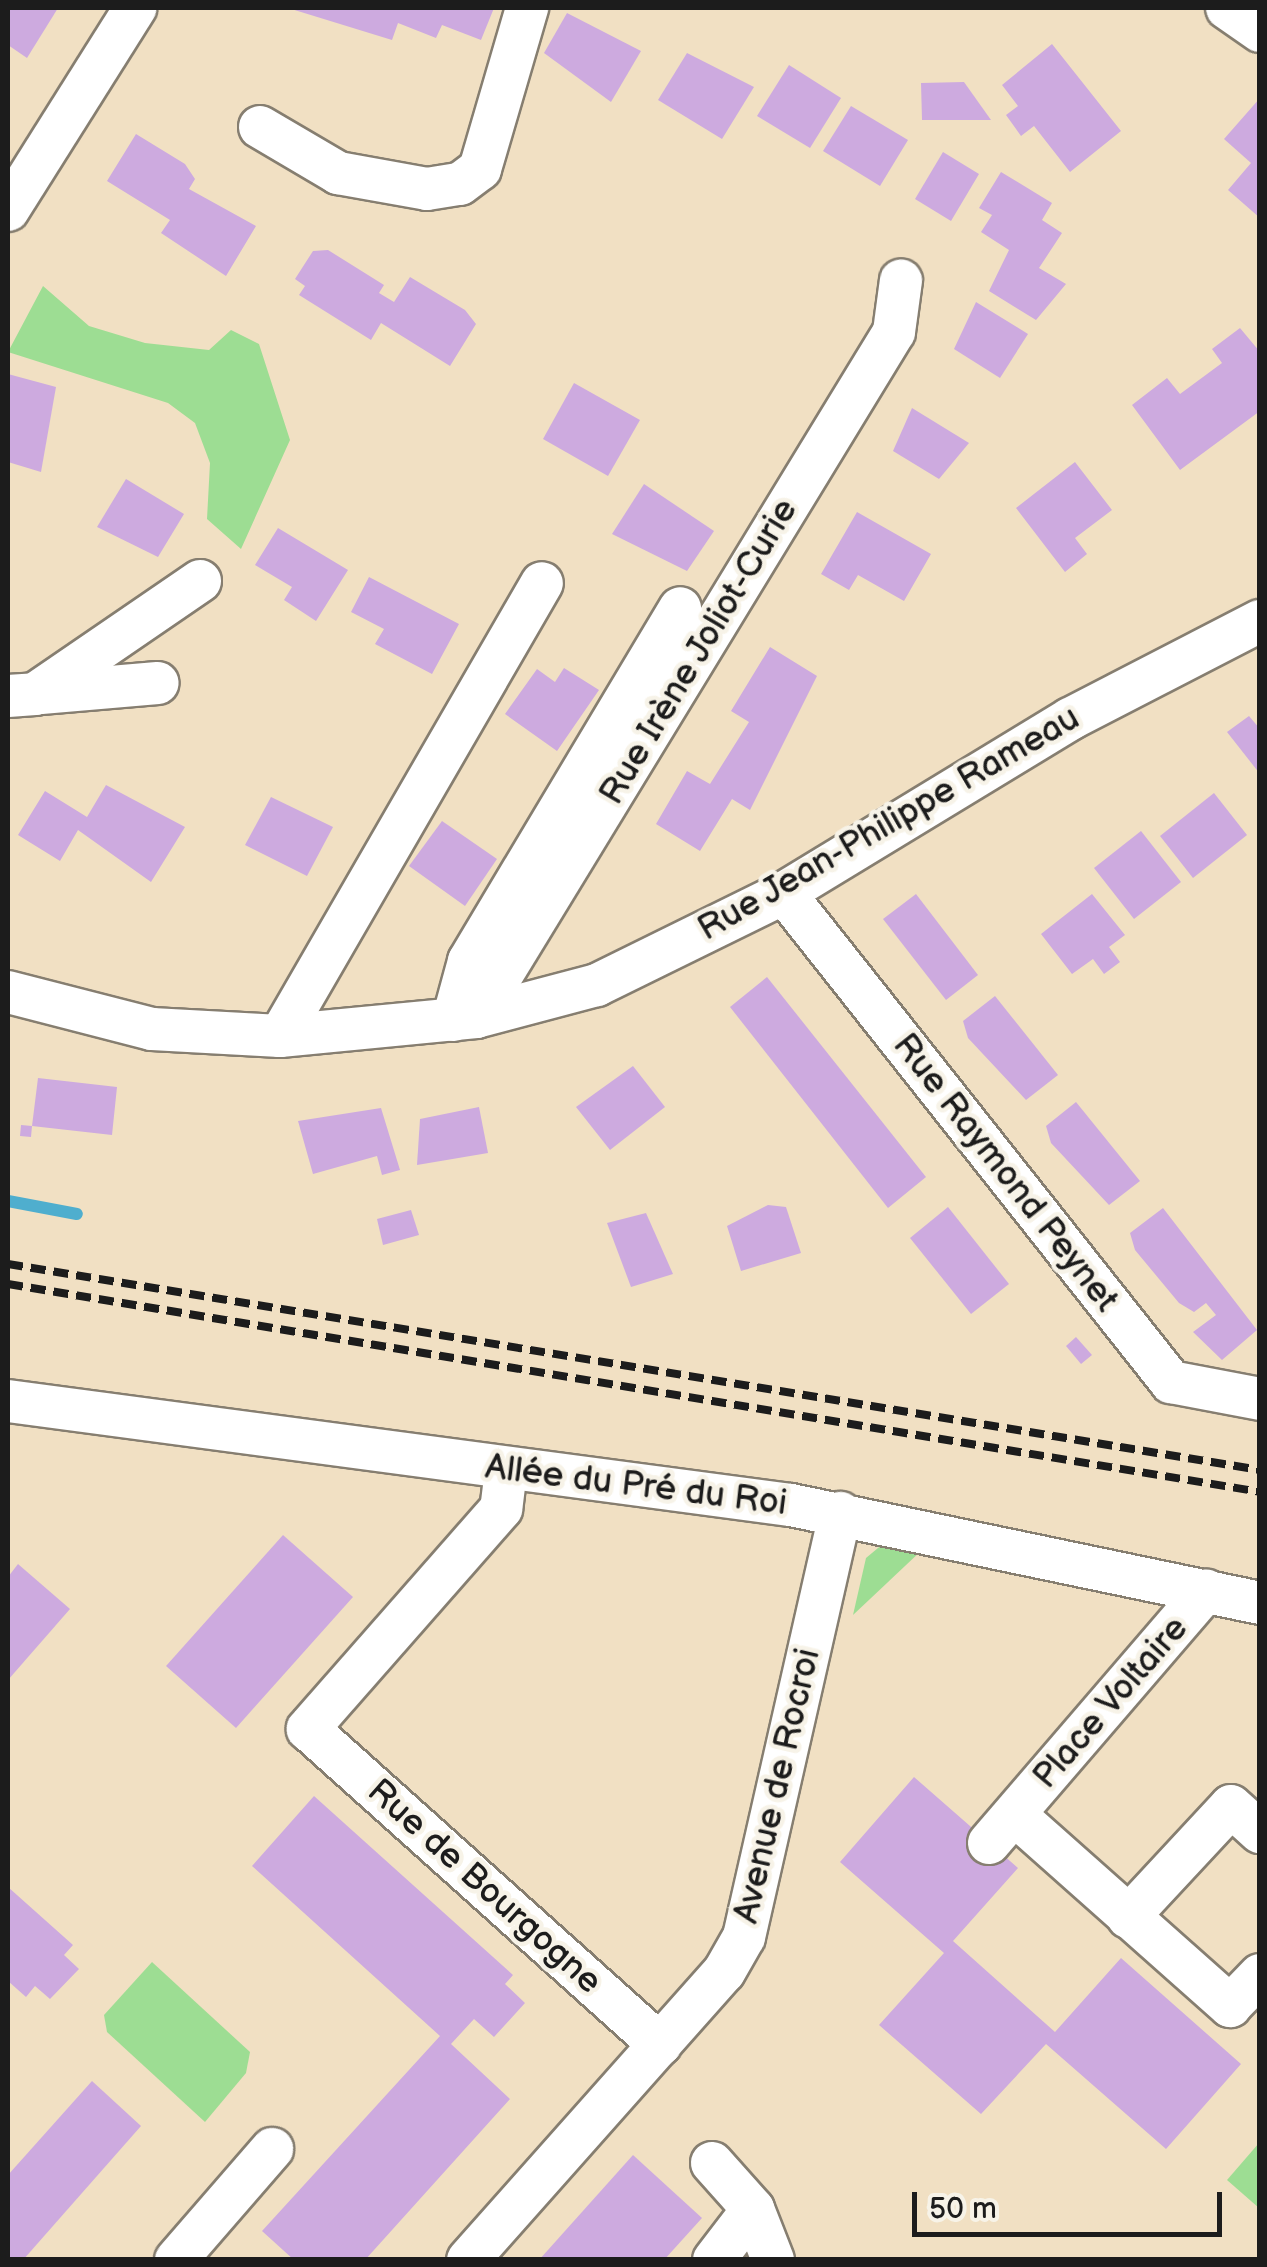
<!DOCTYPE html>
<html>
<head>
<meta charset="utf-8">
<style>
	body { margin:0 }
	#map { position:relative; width:1267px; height:2267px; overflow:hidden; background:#f1e0c3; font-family:"Balsamiq Sans",sans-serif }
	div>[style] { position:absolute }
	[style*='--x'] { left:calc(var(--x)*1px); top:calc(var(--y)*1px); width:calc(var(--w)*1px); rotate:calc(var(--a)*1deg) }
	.green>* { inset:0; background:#9ddd93 }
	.stream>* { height:12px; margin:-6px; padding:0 6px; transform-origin:6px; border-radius:6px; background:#4faece }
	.building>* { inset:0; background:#cdaadf }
	.roads { filter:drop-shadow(2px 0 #867e70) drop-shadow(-2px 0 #867e70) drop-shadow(0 2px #867e70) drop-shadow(0 -2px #867e70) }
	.minor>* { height:42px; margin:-21px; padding:0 21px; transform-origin:21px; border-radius:21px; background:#fff }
	.rail>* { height:8px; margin-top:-4px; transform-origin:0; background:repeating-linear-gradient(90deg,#1c1c1c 0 15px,transparent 0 23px) }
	span { translate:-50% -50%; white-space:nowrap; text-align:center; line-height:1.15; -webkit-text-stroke:9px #f7f3e8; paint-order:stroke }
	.street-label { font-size:35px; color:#1c1c1c }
	.frame { position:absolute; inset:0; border:10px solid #1c1c1c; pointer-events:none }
	.scale { position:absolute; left:912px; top:2192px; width:310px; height:45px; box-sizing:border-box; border:5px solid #1c1c1c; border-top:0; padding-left:12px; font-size:30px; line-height:35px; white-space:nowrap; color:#1c1c1c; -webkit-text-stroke:8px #f7f3e8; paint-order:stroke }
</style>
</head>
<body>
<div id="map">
	<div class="green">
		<i style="clip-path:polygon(43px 286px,89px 326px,145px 343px,209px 350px,231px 330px,259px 344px,290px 440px,241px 549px,207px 519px,210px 463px,195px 423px,168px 403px,8px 352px)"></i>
		<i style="clip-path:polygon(884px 1543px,922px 1550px,853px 1615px,866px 1558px)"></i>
		<i style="clip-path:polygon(152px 1962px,250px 2052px,246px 2073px,205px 2122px,107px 2032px,104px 2015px)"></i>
		<i style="clip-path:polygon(1259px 2143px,1259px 2208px,1227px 2180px)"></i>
	</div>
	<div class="stream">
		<i style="--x:8;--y:1201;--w:70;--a:10.7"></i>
	</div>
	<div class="building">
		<i style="clip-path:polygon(8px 8px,58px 8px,27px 58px,8px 45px)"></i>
		<i style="clip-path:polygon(288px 8px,494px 8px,481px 40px,442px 25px,436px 38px,398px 23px,392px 40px)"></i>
		<i style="clip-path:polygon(567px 13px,641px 51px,611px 102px,544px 53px)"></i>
		<i style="clip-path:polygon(1052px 44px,1121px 131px,1070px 172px,1034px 126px,1021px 136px,1006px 115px,1018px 106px,1002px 85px)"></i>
		<i style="clip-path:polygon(687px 53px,754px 87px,722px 139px,658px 100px)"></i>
		<i style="clip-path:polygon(789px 65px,841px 98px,810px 148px,757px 116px)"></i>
		<i style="clip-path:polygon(964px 82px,991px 120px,922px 120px,921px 83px)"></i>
		<i style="clip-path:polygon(1260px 98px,1260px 218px,1228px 190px,1251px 163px,1224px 139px)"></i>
		<i style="clip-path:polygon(851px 106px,908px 140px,880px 186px,823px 151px)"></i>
		<i style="clip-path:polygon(136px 134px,185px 164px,195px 179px,189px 189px,256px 226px,226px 276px,161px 233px,170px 220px,107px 181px)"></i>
		<i style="clip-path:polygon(943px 152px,979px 174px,951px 221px,915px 199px)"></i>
		<i style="clip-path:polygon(1001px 172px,1052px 203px,1042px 220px,1062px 233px,1039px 268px,1066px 284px,1036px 320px,989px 291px,1009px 250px,981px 232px,992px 215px,979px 208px)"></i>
		<i style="clip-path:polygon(328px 250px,384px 285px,379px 293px,394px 302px,410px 277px,465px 310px,476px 324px,450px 366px,381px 323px,371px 340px,299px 295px,305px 286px,295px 279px,313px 251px)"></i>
		<i style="clip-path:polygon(976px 302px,1028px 334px,1000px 378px,954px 349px)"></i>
		<i style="clip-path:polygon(1240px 328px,1260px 352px,1260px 411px,1180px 470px,1132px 405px,1167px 378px,1180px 394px,1222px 363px,1212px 349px)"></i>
		<i style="clip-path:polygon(8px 374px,56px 387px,41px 472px,8px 462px)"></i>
		<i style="clip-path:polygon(574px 383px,640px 420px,608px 476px,543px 439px)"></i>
		<i style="clip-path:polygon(912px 408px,969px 443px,939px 479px,893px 451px)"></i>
		<i style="clip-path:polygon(1075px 462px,1112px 510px,1075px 538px,1087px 554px,1065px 572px,1016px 508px)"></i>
		<i style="clip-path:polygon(126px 479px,184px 514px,158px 557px,97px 527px)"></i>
		<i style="clip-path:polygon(644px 484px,714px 531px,687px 571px,612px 534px)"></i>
		<i style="clip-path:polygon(857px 512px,931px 554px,904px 601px,858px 575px,849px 590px,821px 574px)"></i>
		<i style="clip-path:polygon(278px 528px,348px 570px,316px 621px,284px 600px,292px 587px,255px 565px)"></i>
		<i style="clip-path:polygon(369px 577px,459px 624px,432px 674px,375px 644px,384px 629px,351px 612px)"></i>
		<i style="clip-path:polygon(770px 647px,817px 676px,750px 810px,732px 799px,700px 851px,656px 824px,687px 771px,710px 784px,749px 722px,731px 711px)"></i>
		<i style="clip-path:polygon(564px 668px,599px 690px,557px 751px,505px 714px,537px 669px,555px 682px)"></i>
		<i style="clip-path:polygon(1249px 716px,1260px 729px,1260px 774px,1227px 732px)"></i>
		<i style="clip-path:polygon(106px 785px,185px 827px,151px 882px,78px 830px,60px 861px,18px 835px,45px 791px,87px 817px)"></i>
		<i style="clip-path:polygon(1214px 793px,1247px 835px,1193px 878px,1160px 836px)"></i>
		<i style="clip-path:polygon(271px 797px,333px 827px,307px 876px,245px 845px)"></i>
		<i style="clip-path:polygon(442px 821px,497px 859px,465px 906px,409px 866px)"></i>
		<i style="clip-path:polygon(1141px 831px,1181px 882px,1134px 919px,1094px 868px)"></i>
		<i style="clip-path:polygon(916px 894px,978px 975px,946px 1000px,883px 919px)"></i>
		<i style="clip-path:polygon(1092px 894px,1125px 935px,1109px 947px,1120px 962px,1104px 974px,1093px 959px,1072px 974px,1041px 934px)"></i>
		<i style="clip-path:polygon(767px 977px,926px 1177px,888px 1208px,730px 1007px)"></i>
		<i style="clip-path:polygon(995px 996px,1058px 1075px,1026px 1100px,968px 1038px,963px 1021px)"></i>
		<i style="clip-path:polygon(633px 1066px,665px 1107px,610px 1150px,576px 1107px)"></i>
		<i style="clip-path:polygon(38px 1078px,117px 1087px,112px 1135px,32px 1126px,31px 1137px,20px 1136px,21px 1125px,32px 1126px)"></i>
		<i style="clip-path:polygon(1076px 1102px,1140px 1181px,1109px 1205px,1051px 1143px,1046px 1126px)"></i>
		<i style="clip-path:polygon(479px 1107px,488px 1153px,417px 1165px,420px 1119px)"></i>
		<i style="clip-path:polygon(381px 1108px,400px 1170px,382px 1175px,377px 1156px,313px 1174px,298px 1121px)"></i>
		<i style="clip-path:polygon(768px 1205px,786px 1207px,801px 1253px,741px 1271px,727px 1226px)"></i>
		<i style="clip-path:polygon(948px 1207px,1009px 1284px,971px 1314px,910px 1238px)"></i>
		<i style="clip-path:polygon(1163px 1208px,1257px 1330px,1222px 1360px,1193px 1332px,1216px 1315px,1206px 1303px,1194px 1312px,1179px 1303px,1135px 1250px,1130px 1233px)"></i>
		<i style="clip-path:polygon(411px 1210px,419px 1235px,383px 1245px,377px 1219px)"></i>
		<i style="clip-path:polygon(646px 1213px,673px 1274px,631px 1287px,607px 1223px)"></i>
		<i style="clip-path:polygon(1076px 1337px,1092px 1355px,1081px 1364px,1066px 1346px)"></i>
		<i style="clip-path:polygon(283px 1535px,353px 1597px,236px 1728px,166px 1666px)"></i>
		<i style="clip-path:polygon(18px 1564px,70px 1609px,8px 1680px,8px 1577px)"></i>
		<i style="clip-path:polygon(914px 1777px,1018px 1868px,953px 1941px,1055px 2032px,1121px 1958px,1241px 2064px,1166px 2149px,1046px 2044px,981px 2114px,879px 2025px,944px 1953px,840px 1862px)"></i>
		<i style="clip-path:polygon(314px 1796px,513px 1975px,505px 1984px,525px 2003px,494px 2037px,474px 2019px,451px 2044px,510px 2099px,365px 2260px,294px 2260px,262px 2231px,440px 2036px,252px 1866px)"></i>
		<i style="clip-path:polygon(8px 1887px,73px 1945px,64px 1955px,79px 1969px,50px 1999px,35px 1986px,26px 1997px,8px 1981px)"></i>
		<i style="clip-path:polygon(92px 2081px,141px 2126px,23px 2260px,8px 2260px,8px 2175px)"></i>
		<i style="clip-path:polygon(633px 2155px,702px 2218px,664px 2260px,539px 2260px)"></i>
	</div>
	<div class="roads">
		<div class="minor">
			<i style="--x:1227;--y:8;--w:40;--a:34.9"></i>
			<i style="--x:260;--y:127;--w:91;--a:30.5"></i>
			<i style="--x:338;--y:173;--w:90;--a:10.2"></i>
			<i style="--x:427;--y:189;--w:33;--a:-9"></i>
			<i style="--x:460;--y:184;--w:25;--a:-37"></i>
			<i style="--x:480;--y:169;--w:168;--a:-73.7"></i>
			<i style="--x:8;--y:210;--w:239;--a:-57.8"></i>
			<i style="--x:41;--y:693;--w:117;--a:-4.9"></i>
			<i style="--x:8;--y:696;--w:27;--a:-4"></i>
			<i style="--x:35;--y:694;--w:200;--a:-34.4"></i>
			<i style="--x:784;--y:893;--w:624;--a:51.64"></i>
			<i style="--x:1171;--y:1382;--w:91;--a:10.8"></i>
			<i style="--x:8;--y:992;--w:149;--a:14.4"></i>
			<i style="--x:152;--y:1029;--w:128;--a:3.1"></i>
			<i style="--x:280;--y:1036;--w:197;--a:-5.5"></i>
			<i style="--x:476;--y:1017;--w:125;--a:-14.8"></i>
			<i style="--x:597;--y:985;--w:208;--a:-26.2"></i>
			<i style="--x:784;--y:893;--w:335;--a:-31.3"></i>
			<i style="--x:1070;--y:719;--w:214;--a:-27.3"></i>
			<i style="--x:476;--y:1017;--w:802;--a:-58.61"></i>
			<i style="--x:894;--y:332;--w:52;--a:-82.3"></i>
			<i style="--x:453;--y:1020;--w:61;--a:-74.8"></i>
			<i style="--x:469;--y:961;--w:411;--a:-59.1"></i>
			<i style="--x:280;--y:1036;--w:523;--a:-59.96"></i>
			<i style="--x:8;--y:1401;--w:790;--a:7.57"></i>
			<i style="--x:791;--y:1505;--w:479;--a:11.8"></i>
			<i style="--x:506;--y:1470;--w:39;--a:97"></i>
			<i style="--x:501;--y:1509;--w:293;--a:131.3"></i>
			<i style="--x:308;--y:1729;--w:473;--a:41.9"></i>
			<i style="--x:1015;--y:1815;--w:288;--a:41.6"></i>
			<i style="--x:1230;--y:2006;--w:43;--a:-45.9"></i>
			<i style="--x:989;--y:1843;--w:333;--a:-49.3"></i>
			<i style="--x:1128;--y:1917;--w:151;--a:-47.1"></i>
			<i style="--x:1231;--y:1806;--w:39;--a:42"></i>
			<i style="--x:712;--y:2163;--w:62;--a:48.3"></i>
			<i style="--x:753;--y:2209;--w:55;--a:68.6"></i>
			<i style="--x:176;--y:2260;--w:147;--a:-49.1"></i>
			<i style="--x:468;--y:2260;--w:385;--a:-48.4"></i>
			<i style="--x:724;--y:1972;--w:40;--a:-60.3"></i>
			<i style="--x:744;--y:1937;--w:435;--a:-77.2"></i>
			<i style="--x:714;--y:2260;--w:64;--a:-52.6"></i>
		</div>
	</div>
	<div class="rail">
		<i style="--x:8;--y:1264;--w:1269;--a:9.34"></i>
		<i style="--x:8;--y:1284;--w:1269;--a:9.43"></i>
	</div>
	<div class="street-label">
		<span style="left:699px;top:652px;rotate:-59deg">Rue Irène Joliot-Curie</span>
		<span style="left:889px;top:824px;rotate:-30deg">Rue Jean-Philippe Rameau</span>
		<span style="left:1005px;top:1173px;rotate:52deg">Rue Raymond Peynet</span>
		<span style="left:636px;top:1486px;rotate:7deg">Allée du Pré du Roi</span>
		<span style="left:1111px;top:1703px;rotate:-49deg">Place Voltaire</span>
		<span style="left:778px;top:1786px;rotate:-77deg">Avenue de Rocroi</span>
		<span style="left:484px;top:1887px;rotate:42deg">Rue de Bourgogne</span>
	</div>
	<div class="frame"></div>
	<div class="scale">50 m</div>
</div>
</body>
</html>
